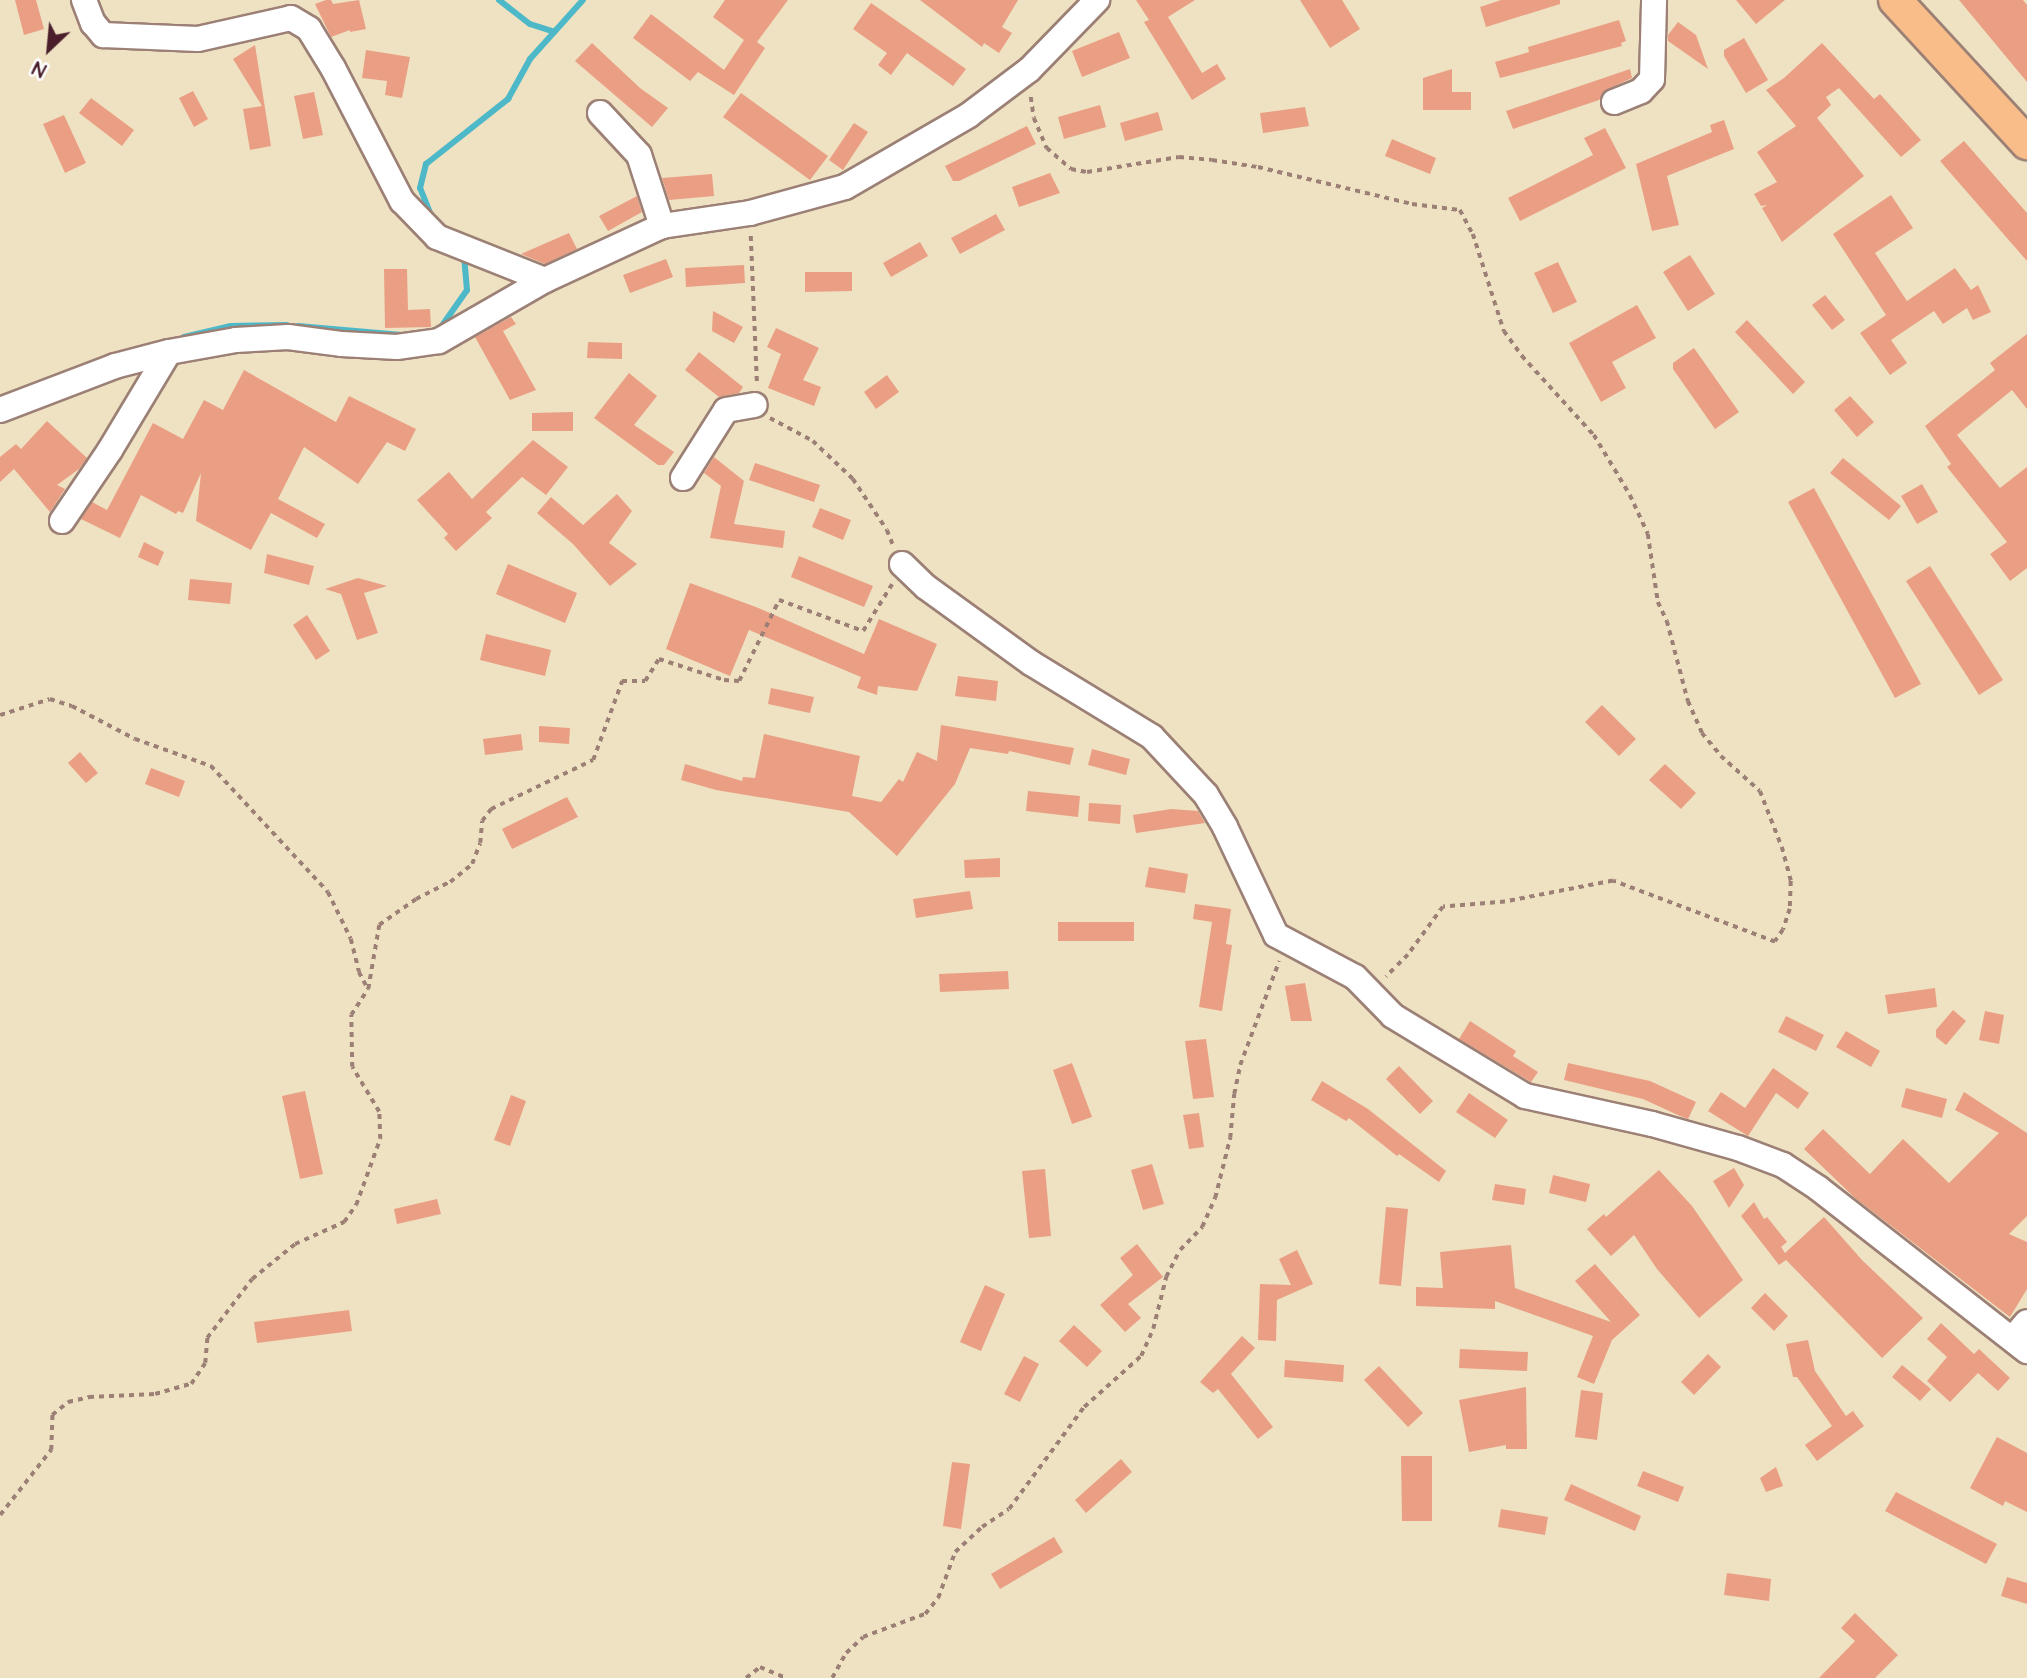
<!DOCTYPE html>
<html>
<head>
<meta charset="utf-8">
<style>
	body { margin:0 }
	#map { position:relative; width:2027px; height:1678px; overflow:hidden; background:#eee2c2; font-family:"Architects Daughter",sans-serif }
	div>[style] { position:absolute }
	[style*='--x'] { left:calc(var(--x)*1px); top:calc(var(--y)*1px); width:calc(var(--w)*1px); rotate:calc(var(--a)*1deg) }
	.stream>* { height:6px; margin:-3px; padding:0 3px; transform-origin:3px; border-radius:3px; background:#4cb8c8 }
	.building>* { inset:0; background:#ea9f84 }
	.path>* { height:3.5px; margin-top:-1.75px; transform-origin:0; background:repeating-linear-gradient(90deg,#9c8076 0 5px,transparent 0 10px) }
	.roads { filter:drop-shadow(2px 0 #9c8076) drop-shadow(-2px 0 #9c8076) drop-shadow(0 2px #9c8076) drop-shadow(0 -2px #9c8076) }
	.minor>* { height:24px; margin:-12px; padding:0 12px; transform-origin:12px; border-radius:12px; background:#fff }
	.major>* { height:32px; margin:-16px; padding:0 16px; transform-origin:16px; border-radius:16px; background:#f8bd89 }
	span { translate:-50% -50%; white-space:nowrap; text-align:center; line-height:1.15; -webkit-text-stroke:6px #fff; paint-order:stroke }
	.north { position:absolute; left:14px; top:14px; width:70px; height:70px; -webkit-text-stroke:5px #fff; paint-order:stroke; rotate:206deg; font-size:19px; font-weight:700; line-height:28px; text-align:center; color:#4a1f2b }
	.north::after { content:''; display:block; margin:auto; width:24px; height:32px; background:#4a1f2b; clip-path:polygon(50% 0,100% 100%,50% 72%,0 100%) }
</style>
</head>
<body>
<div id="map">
	<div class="stream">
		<i style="--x:499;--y:0;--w:39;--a:38"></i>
		<i style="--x:530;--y:24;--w:25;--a:18"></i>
		<i style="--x:431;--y:215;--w:29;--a:-112"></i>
		<i style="--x:420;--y:188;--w:25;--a:-76"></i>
		<i style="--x:426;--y:164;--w:105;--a:-38.4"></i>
		<i style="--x:508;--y:99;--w:46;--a:-61.2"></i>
		<i style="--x:530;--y:59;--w:79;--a:-48.1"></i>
		<i style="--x:298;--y:326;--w:104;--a:4.9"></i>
		<i style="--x:441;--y:327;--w:45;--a:-54.9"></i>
		<i style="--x:467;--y:290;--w:34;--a:-95"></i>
		<i style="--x:184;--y:337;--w:48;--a:-13.2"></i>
		<i style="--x:231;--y:326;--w:56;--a:-1"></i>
	</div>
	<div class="building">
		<i style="clip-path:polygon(15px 0,36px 0,44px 29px,24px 35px)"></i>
		<i style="clip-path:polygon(326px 0,331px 0,333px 4px,359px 0,366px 29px,350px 32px,350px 30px,331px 37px,315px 4px)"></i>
		<i style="clip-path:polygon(725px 0,788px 0,757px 42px,765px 48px,734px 95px,698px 72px,690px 81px,633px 38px,651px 14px,724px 70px,744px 40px,713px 17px)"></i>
		<i style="clip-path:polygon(920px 0,1018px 0,1002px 27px,1012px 33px,999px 53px,984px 43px,982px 47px)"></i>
		<i style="clip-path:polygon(1136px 0,1195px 0,1168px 17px,1202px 73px,1217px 64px,1226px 79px,1192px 100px,1144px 22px,1149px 20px)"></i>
		<i style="clip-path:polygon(1300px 0,1342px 0,1360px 29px,1330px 48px)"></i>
		<i style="clip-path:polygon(1501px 0,1560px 0,1560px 4px,1486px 27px,1480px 7px)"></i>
		<i style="clip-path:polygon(1736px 0,1785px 0,1756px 24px)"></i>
		<i style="clip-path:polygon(1959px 0,2023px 0,2027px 5px,2027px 82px)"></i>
		<i style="clip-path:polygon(871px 3px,966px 69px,953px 86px,907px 53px,891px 75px,878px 65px,887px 53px,853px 29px)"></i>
		<i style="clip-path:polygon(1619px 20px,1626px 41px,1621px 43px,1622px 46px,1500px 78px,1495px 62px,1529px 52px,1528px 47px)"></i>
		<i style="clip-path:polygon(1678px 22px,1696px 35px,1708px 69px,1668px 41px,1668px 35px)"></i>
		<i style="clip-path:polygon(1119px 32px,1130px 58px,1082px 77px,1072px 51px)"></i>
		<i style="clip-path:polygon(1744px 38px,1768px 80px,1746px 93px,1724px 56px,1724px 50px)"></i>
		<i style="clip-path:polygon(592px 43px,640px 88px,668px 108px,652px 127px,575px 61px)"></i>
		<i style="clip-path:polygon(1822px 43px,1874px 99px,1880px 94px,1921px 140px,1901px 157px,1839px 88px,1826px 97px,1831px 105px,1817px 118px,1864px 176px,1782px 242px,1762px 208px,1767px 205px,1761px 206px,1754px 194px,1777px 182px,1757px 152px,1796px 126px,1766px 90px,1784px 78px)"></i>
		<i style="clip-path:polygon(255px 45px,271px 146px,250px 150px,243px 109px,262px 106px,233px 59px)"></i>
		<i style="clip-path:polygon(366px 50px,410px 57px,402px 98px,385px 95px,387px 81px,362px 78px)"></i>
		<i style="clip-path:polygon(1452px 69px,1452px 92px,1471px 92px,1471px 110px,1423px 110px,1423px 78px)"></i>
		<i style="clip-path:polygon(1630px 69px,1632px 78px,1608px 89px,1599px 100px,1513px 129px,1506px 111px)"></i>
		<i style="clip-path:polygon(193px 91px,208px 119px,194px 127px,179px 98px)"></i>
		<i style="clip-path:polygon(314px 92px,323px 135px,303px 139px,294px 96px)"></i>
		<i style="clip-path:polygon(741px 93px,828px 156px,810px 180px,723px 117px)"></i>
		<i style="clip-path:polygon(91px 98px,134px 130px,122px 146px,79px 113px)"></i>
		<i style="clip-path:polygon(1100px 105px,1106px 127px,1064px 139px,1058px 117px)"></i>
		<i style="clip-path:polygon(1305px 107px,1309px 126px,1263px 133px,1260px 113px)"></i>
		<i style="clip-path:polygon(1158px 112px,1163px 130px,1125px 141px,1120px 123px)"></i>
		<i style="clip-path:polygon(64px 115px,86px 163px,65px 173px,43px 124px)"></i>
		<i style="clip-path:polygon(1724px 120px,1734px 149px,1667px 176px,1679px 225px,1652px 231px,1636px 164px,1712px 132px,1710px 125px)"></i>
		<i style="clip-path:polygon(854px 123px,868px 132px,843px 170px,829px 160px)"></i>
		<i style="clip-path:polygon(1027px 126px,1036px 144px,959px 181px,953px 181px,945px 166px)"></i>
		<i style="clip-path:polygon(1605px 128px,1626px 168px,1520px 221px,1508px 198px,1593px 155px,1584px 138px)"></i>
		<i style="clip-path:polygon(1392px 139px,1436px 158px,1430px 174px,1385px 156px)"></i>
		<i style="clip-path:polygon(1964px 141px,2027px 213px,2027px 261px,1940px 161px)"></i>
		<i style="clip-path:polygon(1050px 173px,1060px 193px,1019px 207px,1012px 187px)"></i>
		<i style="clip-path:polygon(712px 174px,714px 196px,669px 200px,662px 178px)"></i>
		<i style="clip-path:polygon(1891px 195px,1913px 228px,1875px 253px,1907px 301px,1955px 268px,1971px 290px,1978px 285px,1991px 312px,1973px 320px,1967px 308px,1943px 324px,1934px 311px,1891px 340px,1907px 363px,1890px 375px,1860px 333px,1886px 315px,1833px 234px)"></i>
		<i style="clip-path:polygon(637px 196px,642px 212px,608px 231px,599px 216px)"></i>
		<i style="clip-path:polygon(996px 214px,1005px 230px,960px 254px,951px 238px)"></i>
		<i style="clip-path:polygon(569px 233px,577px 249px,545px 264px,521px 254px)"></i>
		<i style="clip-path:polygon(920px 242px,928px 256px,891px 277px,883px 263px)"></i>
		<i style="clip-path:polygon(1690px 255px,1715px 294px,1688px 311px,1663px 272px)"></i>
		<i style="clip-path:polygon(666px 259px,673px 277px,630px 293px,623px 275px)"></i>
		<i style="clip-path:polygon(1558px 262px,1577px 302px,1553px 313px,1534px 273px)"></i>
		<i style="clip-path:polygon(744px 265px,745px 283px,686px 287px,685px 268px)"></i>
		<i style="clip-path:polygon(384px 269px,407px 269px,408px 310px,430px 309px,431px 327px,385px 328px)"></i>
		<i style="clip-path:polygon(805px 272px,852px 272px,852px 291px,805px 292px)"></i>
		<i style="clip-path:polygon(1825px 295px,1845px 320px,1832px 330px,1812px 305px)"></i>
		<i style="clip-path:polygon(1637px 305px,1656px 338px,1612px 362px,1626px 388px,1601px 402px,1569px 343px)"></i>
		<i style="clip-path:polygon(713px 311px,743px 327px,734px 343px,712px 331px)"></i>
		<i style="clip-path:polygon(511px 317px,516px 324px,503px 331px,536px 390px,510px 400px,475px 337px)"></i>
		<i style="clip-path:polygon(1747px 320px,1805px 382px,1793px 394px,1735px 332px)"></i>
		<i style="clip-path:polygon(776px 328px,819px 348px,803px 380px,821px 387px,814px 406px,768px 388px,781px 354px,767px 347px)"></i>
		<i style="clip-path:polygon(2027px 334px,2027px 409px,2012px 390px,1957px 435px,2000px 488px,2027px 467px,2027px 568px,2010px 581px,1990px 554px,2007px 542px,1947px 467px,1951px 464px,1925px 426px,1995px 370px,1990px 363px)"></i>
		<i style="clip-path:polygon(588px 342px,622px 343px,622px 359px,587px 358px)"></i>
		<i style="clip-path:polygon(1694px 348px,1739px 412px,1715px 429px,1673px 369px,1673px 363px)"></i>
		<i style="clip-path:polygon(699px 352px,743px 387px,739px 393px,719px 397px,685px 370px)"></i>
		<i style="clip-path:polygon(244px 370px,336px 422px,349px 396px,416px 429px,405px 451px,387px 442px,358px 484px,304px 447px,278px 499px,325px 524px,317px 538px,271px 513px,251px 550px,196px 521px,201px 473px,183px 513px,178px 511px,176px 514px,141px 495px,120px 538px,81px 519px,92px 502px,107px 510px,153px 423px,183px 439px,204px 400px,223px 410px)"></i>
		<i style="clip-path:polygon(629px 373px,657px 396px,634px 425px,674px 452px,664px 465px,658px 465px,594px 418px)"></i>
		<i style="clip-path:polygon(887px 375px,899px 392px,876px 409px,864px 392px)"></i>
		<i style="clip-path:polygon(1850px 396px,1874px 422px,1857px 437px,1834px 410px)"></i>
		<i style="clip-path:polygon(573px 412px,573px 431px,532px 431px,532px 413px)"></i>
		<i style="clip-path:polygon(47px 421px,87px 458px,79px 469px,57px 485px,65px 489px,50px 512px,14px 469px,0 482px,0 457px,16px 444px,21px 449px)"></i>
		<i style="clip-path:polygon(533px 440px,568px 467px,546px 495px,522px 477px,486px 512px,492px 518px,456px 551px,444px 538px,448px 534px,417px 500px,449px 472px,472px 499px)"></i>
		<i style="clip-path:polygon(714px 457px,744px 481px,734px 524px,785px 531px,783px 548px,710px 538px,721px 486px,704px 473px)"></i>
		<i style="clip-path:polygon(1843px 458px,1901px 506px,1889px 520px,1830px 473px)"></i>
		<i style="clip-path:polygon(755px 463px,820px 485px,814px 502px,749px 480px)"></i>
		<i style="clip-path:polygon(1922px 484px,1938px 512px,1917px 524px,1901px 496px)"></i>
		<i style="clip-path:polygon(1814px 488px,1921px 684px,1895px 698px,1788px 502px)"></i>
		<i style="clip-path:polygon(617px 494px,632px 511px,609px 543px,637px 564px,610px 586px,573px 544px,537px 513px,551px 497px,583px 525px)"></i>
		<i style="clip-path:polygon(820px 508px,851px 520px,843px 540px,812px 527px)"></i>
		<i style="clip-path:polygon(144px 542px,164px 552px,158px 566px,138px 557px)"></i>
		<i style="clip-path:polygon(267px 554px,314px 566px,309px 585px,264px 573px)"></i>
		<i style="clip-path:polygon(799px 556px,873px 586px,864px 607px,791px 577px)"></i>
		<i style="clip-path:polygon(508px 564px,577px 593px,565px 623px,496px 594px)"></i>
		<i style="clip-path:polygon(1930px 566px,2003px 680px,1979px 695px,1906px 581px)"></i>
		<i style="clip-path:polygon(358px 578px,387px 586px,364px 593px,378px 633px,357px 640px,341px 594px,325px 589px)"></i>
		<i style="clip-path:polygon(190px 579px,232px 583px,230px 604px,188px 600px)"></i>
		<i style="clip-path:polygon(690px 583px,756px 607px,864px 654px,879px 619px,937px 644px,917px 691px,878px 686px,877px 695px,857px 688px,861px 677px,749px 630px,730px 676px,666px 649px)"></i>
		<i style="clip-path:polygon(307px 615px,330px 651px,316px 660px,293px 625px)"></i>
		<i style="clip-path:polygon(486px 634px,551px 650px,545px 676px,480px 660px)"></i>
		<i style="clip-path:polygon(958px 676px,998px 681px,996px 701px,955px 696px)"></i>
		<i style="clip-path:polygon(771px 688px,814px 697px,810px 713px,768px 704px)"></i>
		<i style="clip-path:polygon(1602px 705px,1636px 739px,1619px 756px,1585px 722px)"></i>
		<i style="clip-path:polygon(941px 725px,1074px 748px,1070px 765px,1009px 751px,1008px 754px,970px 748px,955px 784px,897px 856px,849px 812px,716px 790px,681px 780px,685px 764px,742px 781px,743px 777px,755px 778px,764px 734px,860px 756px,852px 796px,881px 802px,899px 779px,903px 782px,917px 752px,937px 761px)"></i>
		<i style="clip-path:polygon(539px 726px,570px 728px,569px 744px,539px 742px)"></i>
		<i style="clip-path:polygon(521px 734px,523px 750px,485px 755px,483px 739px)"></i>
		<i style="clip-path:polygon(1092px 749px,1130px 759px,1126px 775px,1088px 765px)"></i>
		<i style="clip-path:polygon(80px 752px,98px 773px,86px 783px,68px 763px)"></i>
		<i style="clip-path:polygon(1665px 764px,1696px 793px,1681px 809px,1649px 780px)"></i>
		<i style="clip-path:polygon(151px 768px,185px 781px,179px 797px,145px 784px)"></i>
		<i style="clip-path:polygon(1028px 791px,1080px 796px,1078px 817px,1026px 811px)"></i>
		<i style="clip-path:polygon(567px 797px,578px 817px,512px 849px,502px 829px)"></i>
		<i style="clip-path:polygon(1089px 803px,1121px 805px,1120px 824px,1088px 821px)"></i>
		<i style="clip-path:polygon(1171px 809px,1198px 811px,1205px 823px,1136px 833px,1133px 815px)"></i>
		<i style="clip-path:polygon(1000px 858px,1000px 877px,965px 878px,964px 860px)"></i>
		<i style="clip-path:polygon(1149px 867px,1188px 874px,1185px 893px,1145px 887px)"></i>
		<i style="clip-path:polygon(970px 891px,973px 909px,916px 918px,913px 899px)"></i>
		<i style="clip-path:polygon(1195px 904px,1231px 909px,1226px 944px,1232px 945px,1222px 1011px,1199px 1007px,1212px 922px,1193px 919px)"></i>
		<i style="clip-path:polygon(1058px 922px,1134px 922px,1134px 941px,1058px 941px)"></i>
		<i style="clip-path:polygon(1008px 971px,1009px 989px,940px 992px,939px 974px)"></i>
		<i style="clip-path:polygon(1305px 983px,1312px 1021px,1291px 1021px,1285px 986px)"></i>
		<i style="clip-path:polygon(1935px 988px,1937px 1007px,1888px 1014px,1885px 995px)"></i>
		<i style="clip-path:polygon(1953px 1010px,1966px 1021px,1946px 1045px,1936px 1037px,1936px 1030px)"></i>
		<i style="clip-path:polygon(1985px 1011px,2004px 1015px,1999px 1044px,1979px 1040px)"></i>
		<i style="clip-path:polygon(1786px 1016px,1824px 1035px,1816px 1051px,1778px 1032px)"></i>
		<i style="clip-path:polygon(1470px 1021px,1516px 1051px,1513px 1056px,1538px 1072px,1531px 1082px,1459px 1039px)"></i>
		<i style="clip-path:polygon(1846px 1031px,1880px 1051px,1871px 1067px,1836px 1047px)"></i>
		<i style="clip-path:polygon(1206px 1039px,1214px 1097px,1193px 1099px,1185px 1041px)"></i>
		<i style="clip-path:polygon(1072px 1063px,1092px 1117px,1072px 1124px,1053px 1070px)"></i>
		<i style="clip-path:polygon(1568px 1063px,1650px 1081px,1696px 1102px,1688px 1119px,1680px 1116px,1643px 1099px,1564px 1080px)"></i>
		<i style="clip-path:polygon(1399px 1066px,1433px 1101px,1420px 1114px,1386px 1079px)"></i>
		<i style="clip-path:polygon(1773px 1068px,1809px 1093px,1798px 1109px,1776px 1093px,1748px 1136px,1708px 1111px,1721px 1092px,1745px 1108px)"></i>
		<i style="clip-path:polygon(1322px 1081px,1368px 1109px,1446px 1171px,1439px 1182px,1399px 1154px,1397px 1156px,1349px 1118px,1346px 1121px,1311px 1100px)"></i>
		<i style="clip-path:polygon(1906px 1088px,1947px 1099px,1942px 1118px,1901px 1107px)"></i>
		<i style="clip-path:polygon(305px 1091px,323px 1174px,300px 1179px,282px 1096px)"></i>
		<i style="clip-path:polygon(1964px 1092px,2027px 1133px,2027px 1216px,2009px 1234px,2027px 1242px,2027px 1289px,2010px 1317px,1855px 1198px,1804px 1149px,1823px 1129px,1870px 1174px,1903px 1139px,1949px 1183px,1999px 1133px,1955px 1110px)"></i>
		<i style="clip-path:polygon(1469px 1093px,1508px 1120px,1495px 1138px,1456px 1112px)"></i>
		<i style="clip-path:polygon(511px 1095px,526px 1101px,510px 1146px,494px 1140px)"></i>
		<i style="clip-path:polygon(1199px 1113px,1204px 1147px,1189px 1149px,1183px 1115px)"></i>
		<i style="clip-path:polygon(1152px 1164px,1164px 1204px,1143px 1210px,1131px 1170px)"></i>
		<i style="clip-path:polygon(1734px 1168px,1744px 1185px,1729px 1208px,1713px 1181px)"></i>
		<i style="clip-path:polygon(1045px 1169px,1051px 1236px,1029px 1238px,1022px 1171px)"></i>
		<i style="clip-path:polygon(1659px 1170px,1692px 1206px,1743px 1280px,1699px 1318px,1657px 1269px,1634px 1235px,1611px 1256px,1587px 1229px,1604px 1214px,1606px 1217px)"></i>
		<i style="clip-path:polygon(1553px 1175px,1590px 1184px,1586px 1202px,1549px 1193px)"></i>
		<i style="clip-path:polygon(1495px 1184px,1526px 1189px,1524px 1205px,1492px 1200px)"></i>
		<i style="clip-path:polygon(437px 1199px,441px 1214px,397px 1224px,394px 1209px)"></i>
		<i style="clip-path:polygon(1754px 1202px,1764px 1219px,1767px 1217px,1787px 1242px,1781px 1247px,1785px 1253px,1824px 1217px,1862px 1260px,1923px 1318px,1882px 1358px,1786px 1260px,1779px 1265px,1741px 1216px)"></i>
		<i style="clip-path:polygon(1386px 1207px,1408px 1209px,1401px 1286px,1379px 1284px)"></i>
		<i style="clip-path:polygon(1137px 1244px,1163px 1277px,1128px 1304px,1141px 1318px,1125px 1332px,1100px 1305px,1133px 1275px,1120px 1258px)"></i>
		<i style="clip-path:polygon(1511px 1245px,1515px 1288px,1611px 1322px,1575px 1281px,1595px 1264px,1640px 1315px,1612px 1340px,1594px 1384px,1577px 1377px,1593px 1336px,1495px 1301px,1495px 1309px,1416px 1306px,1416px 1287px,1443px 1288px,1440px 1252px)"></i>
		<i style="clip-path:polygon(1297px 1250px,1313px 1284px,1277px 1300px,1276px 1341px,1258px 1340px,1260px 1284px,1291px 1285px,1279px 1259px)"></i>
		<i style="clip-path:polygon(985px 1285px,1005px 1294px,981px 1351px,960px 1342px)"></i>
		<i style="clip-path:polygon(1765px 1293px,1788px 1316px,1774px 1331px,1751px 1308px)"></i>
		<i style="clip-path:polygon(349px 1310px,352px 1331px,257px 1343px,254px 1322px)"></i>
		<i style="clip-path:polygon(1941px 1323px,1974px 1354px,1979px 1349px,2010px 1378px,1998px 1391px,1978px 1373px,1950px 1402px,1927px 1381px,1947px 1357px,1927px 1339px)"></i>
		<i style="clip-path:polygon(1074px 1325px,1102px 1351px,1087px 1367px,1059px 1341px)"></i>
		<i style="clip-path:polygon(1242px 1336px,1255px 1348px,1231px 1374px,1273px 1427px,1258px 1439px,1218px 1389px,1213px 1393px,1200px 1382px)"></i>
		<i style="clip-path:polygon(1808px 1340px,1815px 1371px,1846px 1416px,1853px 1411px,1864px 1426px,1817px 1461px,1805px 1445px,1832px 1426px,1797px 1377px,1793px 1377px,1786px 1344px)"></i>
		<i style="clip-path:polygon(1460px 1349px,1528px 1352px,1527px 1371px,1459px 1368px)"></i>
		<i style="clip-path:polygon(1708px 1354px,1721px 1367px,1694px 1395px,1681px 1382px)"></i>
		<i style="clip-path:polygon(1024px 1356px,1039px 1364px,1020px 1402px,1004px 1394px)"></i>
		<i style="clip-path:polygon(1285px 1360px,1344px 1365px,1343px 1382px,1284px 1377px)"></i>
		<i style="clip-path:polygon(1902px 1365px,1931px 1389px,1920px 1401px,1892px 1377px)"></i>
		<i style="clip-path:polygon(1379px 1366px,1423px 1413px,1408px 1427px,1364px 1380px)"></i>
		<i style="clip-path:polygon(1526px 1387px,1527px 1449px,1506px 1449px,1506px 1445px,1469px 1452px,1459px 1400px)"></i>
		<i style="clip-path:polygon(1581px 1390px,1603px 1393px,1597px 1440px,1575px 1437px)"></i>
		<i style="clip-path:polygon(1997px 1437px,2027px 1453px,2027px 1512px,2005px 1501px,2003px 1506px,1970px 1488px)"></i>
		<i style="clip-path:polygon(1401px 1456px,1432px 1456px,1432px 1521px,1402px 1521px)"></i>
		<i style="clip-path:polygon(1121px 1459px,1132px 1472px,1086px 1513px,1075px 1500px)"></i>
		<i style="clip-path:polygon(952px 1462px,970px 1464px,961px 1529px,943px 1526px)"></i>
		<i style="clip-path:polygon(1776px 1467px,1783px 1486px,1766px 1492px,1760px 1478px)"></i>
		<i style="clip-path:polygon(1643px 1471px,1684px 1487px,1678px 1502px,1637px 1486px)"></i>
		<i style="clip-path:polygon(1571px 1484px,1641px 1516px,1635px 1531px,1564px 1500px)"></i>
		<i style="clip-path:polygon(1896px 1492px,1997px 1544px,1986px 1564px,1885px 1511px)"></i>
		<i style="clip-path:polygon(1501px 1509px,1548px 1517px,1545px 1535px,1498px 1527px)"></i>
		<i style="clip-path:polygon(1054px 1537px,1063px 1552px,1000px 1589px,991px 1574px)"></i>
		<i style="clip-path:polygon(1727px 1573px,1771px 1579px,1769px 1601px,1724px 1595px)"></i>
		<i style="clip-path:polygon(2007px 1577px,2027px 1583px,2027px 1604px,2001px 1596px)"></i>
		<i style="clip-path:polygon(1855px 1613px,1898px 1655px,1875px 1678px,1819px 1678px,1855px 1641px,1841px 1628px)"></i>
	</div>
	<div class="path">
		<i style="--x:1031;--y:97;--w:21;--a:82"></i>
		<i style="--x:1034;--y:118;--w:33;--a:67"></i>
		<i style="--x:1047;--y:148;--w:32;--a:41"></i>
		<i style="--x:1071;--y:169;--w:16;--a:11"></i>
		<i style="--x:1087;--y:172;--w:93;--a:-9.3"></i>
		<i style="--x:1179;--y:157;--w:33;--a:5"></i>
		<i style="--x:1212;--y:160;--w:47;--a:8.7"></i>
		<i style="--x:1258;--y:167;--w:158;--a:13.5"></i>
		<i style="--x:1412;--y:204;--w:48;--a:7.1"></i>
		<i style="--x:1460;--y:210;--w:27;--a:62"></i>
		<i style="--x:1473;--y:234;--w:102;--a:72.3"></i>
		<i style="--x:1504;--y:331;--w:31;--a:54"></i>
		<i style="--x:1522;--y:356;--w:107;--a:47.7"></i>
		<i style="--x:1594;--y:435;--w:70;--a:59"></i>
		<i style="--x:1630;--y:495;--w:43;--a:65.2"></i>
		<i style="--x:1648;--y:534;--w:69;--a:81.6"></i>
		<i style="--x:1658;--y:602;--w:21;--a:65"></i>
		<i style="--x:1667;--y:621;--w:83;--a:75.3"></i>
		<i style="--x:1688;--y:701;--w:35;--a:66"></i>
		<i style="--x:1702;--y:733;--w:30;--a:50"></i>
		<i style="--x:1721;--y:756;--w:52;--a:41.9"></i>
		<i style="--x:1760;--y:791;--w:60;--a:68.6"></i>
		<i style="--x:1782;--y:847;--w:35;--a:75"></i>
		<i style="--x:1791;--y:881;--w:28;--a:92"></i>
		<i style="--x:1790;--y:909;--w:22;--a:108"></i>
		<i style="--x:1783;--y:930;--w:14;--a:124"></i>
		<i style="--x:1775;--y:942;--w:173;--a:-159.4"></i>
		<i style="--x:1613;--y:881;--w:110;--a:169"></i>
		<i style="--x:1505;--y:902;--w:62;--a:175.4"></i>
		<i style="--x:1443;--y:907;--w:59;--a:126.1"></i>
		<i style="--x:1408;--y:955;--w:31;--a:135"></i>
		<i style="--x:751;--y:236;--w:146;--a:87.6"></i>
		<i style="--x:770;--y:418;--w:49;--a:28.1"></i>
		<i style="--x:813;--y:441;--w:55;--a:43.5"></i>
		<i style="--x:853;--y:479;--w:61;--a:56.3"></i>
		<i style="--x:887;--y:530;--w:16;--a:68"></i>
		<i style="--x:0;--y:715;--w:52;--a:-17.7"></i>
		<i style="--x:50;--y:699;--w:23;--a:18"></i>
		<i style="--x:72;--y:706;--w:71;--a:27.6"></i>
		<i style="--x:135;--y:739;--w:81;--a:19.6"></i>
		<i style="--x:211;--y:766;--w:172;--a:47.1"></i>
		<i style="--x:328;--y:892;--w:52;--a:63.9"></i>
		<i style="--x:351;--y:939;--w:34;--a:76"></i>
		<i style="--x:359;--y:972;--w:17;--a:62"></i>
		<i style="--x:0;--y:1515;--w:83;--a:-51.9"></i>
		<i style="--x:51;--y:1450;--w:35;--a:-88"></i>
		<i style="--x:52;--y:1415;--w:21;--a:-39"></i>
		<i style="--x:68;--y:1402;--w:22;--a:-13"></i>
		<i style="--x:89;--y:1397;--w:66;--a:-2.6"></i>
		<i style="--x:155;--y:1394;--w:37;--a:-16"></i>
		<i style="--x:191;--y:1384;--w:25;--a:-56"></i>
		<i style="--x:205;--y:1363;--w:25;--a:-85"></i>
		<i style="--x:207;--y:1338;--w:74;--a:-52.7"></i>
		<i style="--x:252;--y:1279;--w:55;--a:-39.1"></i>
		<i style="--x:295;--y:1244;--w:54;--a:-24.2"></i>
		<i style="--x:344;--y:1222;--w:21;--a:-55"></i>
		<i style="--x:356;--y:1205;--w:70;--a:-70"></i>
		<i style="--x:380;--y:1139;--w:27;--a:-92"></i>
		<i style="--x:379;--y:1112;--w:52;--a:-121"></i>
		<i style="--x:352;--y:1067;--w:52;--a:-91.1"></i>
		<i style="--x:351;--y:1015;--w:31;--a:-57"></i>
		<i style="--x:368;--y:989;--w:65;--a:-80.2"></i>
		<i style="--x:379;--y:925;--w:45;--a:-35.1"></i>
		<i style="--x:416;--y:899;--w:38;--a:-27"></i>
		<i style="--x:450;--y:882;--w:28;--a:-39"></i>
		<i style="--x:472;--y:864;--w:22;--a:-69"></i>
		<i style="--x:480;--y:843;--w:22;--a:-85"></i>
		<i style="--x:482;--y:821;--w:15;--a:-53"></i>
		<i style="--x:491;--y:809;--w:113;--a:-25.7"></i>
		<i style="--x:593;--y:760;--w:84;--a:-69.8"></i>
		<i style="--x:622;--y:681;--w:23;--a:0"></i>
		<i style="--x:645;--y:681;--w:26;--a:-58"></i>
		<i style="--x:659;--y:659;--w:68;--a:17.9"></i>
		<i style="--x:724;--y:680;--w:15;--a:4"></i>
		<i style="--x:739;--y:681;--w:90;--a:-63.7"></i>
		<i style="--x:779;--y:600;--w:90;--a:20.3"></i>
		<i style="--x:863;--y:631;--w:55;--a:-58.3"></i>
		<i style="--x:746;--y:1678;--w:18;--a:-38"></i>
		<i style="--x:760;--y:1667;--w:28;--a:23"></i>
		<i style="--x:832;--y:1678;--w:29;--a:-61"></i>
		<i style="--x:846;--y:1653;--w:23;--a:-43"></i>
		<i style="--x:863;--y:1637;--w:66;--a:-20.4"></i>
		<i style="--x:925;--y:1614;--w:21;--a:-51"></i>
		<i style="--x:938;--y:1598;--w:49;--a:-69.7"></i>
		<i style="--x:955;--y:1552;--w:37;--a:-43"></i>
		<i style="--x:982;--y:1527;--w:32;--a:-34"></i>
		<i style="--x:1009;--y:1509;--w:127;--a:-53.7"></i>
		<i style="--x:1084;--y:1407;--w:76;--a:-41.8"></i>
		<i style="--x:1141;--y:1356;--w:30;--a:-66"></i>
		<i style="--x:1153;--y:1329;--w:54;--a:-76"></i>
		<i style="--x:1166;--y:1277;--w:30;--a:-63"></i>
		<i style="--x:1180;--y:1250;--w:32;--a:-46"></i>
		<i style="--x:1202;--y:1227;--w:32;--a:-66"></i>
		<i style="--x:1215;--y:1198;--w:62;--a:-76"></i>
		<i style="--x:1230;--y:1138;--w:44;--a:-84.8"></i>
		<i style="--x:1234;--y:1094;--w:30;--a:-78"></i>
		<i style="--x:1240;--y:1065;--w:111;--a:-69.4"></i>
	</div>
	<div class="roads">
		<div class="minor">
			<i style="--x:84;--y:0;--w:25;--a:69"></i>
			<i style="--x:93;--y:23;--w:16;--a:50"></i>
			<i style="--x:103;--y:35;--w:95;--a:2.4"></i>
			<i style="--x:198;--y:39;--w:95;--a:-12.7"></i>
			<i style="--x:291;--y:18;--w:21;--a:31"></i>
			<i style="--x:309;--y:29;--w:46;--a:58.4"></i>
			<i style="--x:333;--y:68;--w:150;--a:62.6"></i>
			<i style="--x:402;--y:201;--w:50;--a:45.8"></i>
			<i style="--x:437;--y:237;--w:116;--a:21.7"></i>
			<i style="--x:1614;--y:102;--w:29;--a:-22"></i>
			<i style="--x:1641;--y:91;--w:16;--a:-47"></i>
			<i style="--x:1652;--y:79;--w:79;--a:-88.5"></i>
			<i style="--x:600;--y:113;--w:57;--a:47.1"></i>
			<i style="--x:639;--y:155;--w:75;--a:72.1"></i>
			<i style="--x:0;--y:410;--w:123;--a:-20.9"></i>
			<i style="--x:115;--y:366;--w:56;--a:-14.5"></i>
			<i style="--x:169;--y:352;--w:68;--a:-10.2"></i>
			<i style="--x:236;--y:340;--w:52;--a:-3.3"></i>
			<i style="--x:288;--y:337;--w:53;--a:7.5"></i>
			<i style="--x:341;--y:344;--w:56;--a:3.1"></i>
			<i style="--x:397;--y:347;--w:42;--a:-8.1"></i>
			<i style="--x:439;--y:341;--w:122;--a:-29.9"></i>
			<i style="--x:545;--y:280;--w:129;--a:-24.8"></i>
			<i style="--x:662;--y:226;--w:89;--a:-8.4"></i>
			<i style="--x:750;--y:213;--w:98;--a:-15.3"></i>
			<i style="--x:845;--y:187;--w:143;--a:-30.1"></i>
			<i style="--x:969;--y:115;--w:75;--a:-36.9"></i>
			<i style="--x:1029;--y:70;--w:98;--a:-45.8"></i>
			<i style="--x:683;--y:478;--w:80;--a:-57.7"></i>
			<i style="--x:726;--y:410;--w:29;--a:-10"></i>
			<i style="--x:62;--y:521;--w:86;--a:-55.9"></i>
			<i style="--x:110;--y:450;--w:114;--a:-59"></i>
			<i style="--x:902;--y:564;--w:33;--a:44"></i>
			<i style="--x:926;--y:587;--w:130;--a:35.9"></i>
			<i style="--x:1031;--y:663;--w:142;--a:31.4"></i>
			<i style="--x:1152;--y:737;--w:79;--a:47"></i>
			<i style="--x:1206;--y:795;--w:37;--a:59"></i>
			<i style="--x:1225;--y:827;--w:119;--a:64.7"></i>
			<i style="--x:1276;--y:935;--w:89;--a:28"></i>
			<i style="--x:1355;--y:977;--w:54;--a:45.7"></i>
			<i style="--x:1393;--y:1016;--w:154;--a:31.2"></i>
			<i style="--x:1525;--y:1096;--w:130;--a:12.4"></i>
			<i style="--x:1652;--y:1124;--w:89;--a:15.6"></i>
			<i style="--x:1738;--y:1148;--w:48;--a:20.7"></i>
			<i style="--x:1783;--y:1165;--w:42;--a:33.3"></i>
			<i style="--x:1818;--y:1188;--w:265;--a:38"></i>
			<i style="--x:2013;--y:1338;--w:21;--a:-49"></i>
		</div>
		<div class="major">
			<i style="--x:1895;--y:0;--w:195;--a:47.3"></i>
		</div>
	</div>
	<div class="north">N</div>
</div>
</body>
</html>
